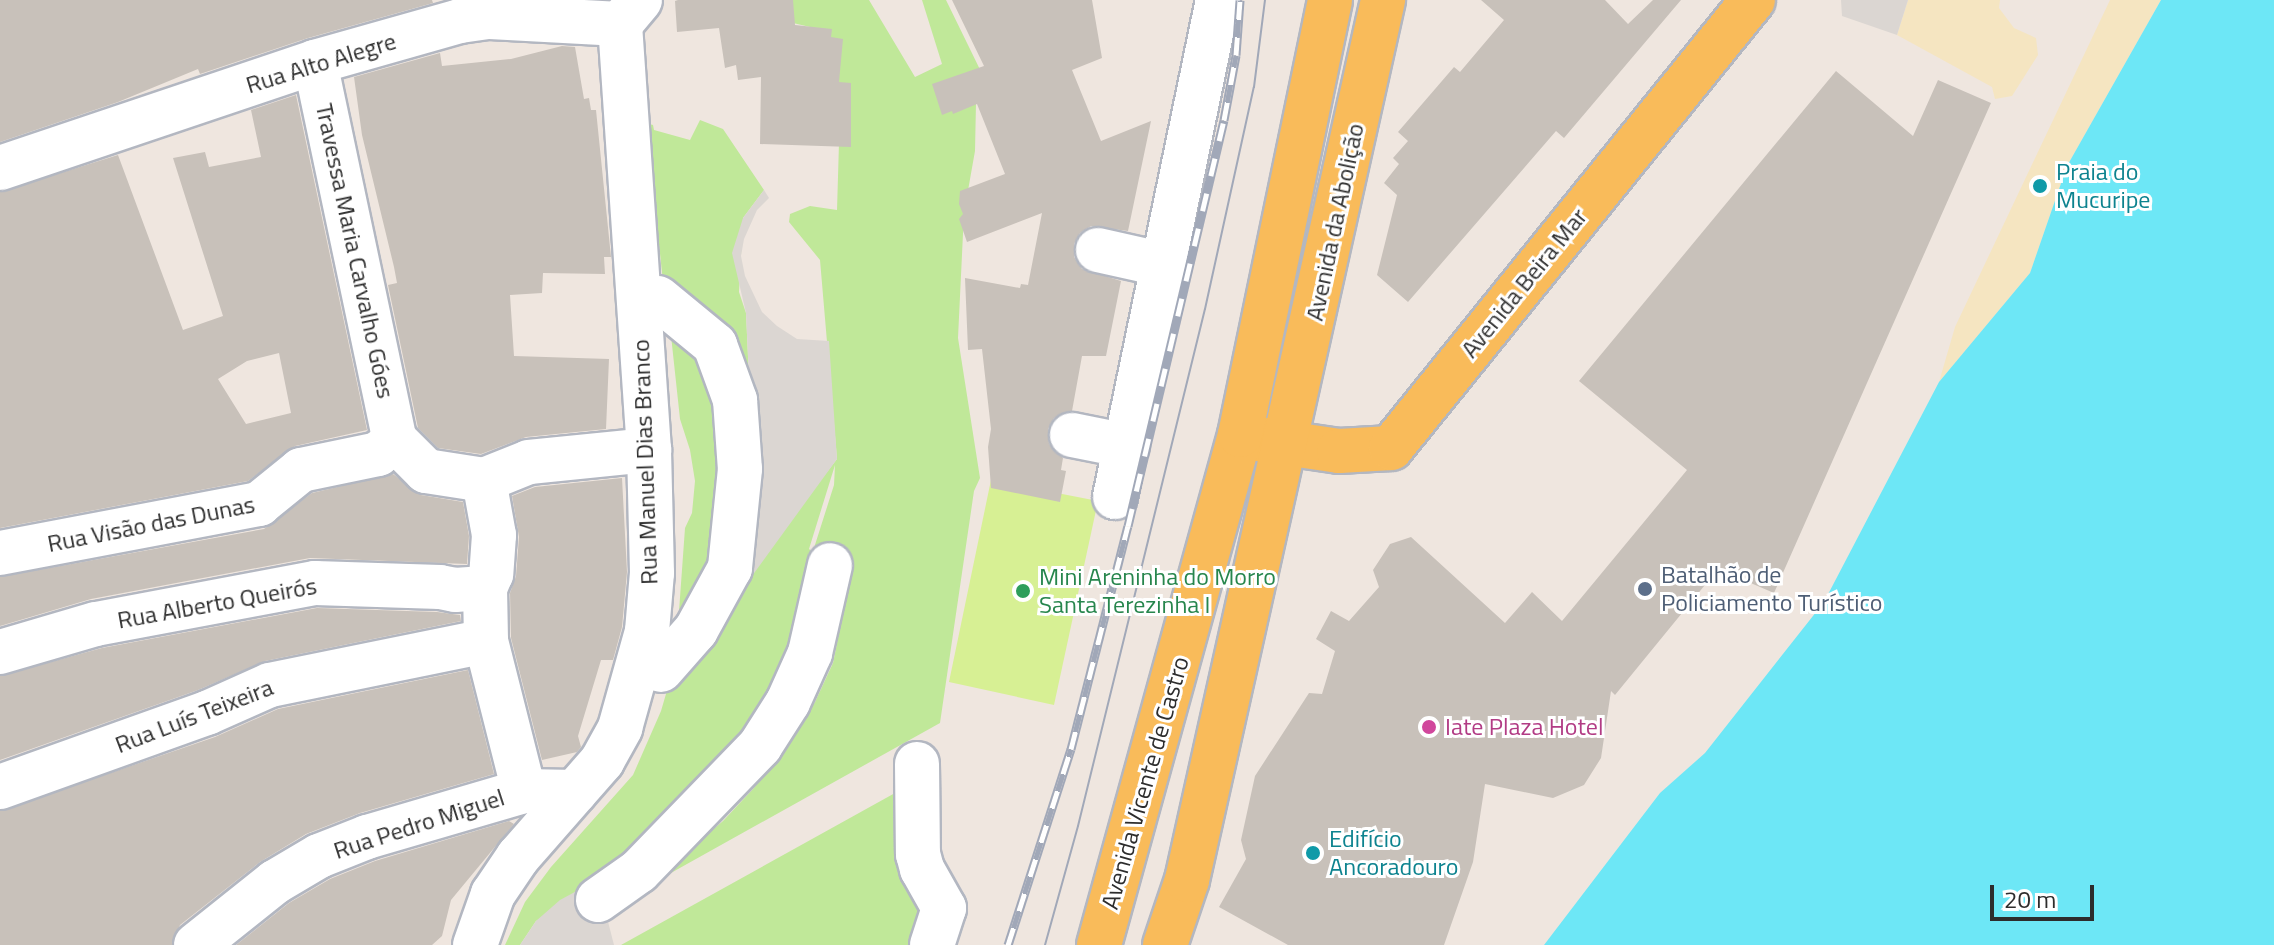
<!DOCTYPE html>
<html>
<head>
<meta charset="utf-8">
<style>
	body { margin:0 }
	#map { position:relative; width:2274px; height:945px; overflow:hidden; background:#efe6df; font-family:"Titillium Web",sans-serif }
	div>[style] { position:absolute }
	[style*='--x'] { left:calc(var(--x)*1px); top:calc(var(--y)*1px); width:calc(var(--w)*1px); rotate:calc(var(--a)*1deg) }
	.green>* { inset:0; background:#c0e899 }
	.sand>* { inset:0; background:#f5e5c1 }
	.pitch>* { inset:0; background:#d7f094 }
	.plaza>* { inset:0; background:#dbd6d2 }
	.water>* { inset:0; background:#6de7f6 }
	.building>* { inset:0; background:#c8c1ba }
	.roads { filter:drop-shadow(2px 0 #b3b7c1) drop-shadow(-2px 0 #b3b7c1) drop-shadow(0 2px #b3b7c1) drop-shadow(0 -2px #b3b7c1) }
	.minor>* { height:44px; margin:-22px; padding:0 22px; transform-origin:22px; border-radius:22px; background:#fff }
	.major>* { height:44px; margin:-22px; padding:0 22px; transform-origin:22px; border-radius:22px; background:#f9bb5a }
	.tram>* { height:2px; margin:-1px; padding:0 1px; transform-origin:1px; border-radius:1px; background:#a1a8b8 }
	.rail>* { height:9px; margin-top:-4.5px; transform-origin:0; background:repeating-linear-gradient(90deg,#fff 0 18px,#a1a8b8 0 36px); box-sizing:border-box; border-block:2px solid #a1a8b8 }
	.dots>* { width:22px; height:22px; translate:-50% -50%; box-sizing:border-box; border:4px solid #fff; border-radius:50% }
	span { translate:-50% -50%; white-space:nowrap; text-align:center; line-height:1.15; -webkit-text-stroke:6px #fff; paint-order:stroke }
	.street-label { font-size:24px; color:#2d2d2d }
	.culture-label { font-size:24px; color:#0d838f }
	.left { translate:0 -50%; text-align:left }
	.service-label { font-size:24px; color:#4e5e75 }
	.leisure-label { font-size:24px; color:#27864d }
	.hotel-label { font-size:24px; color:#b23c85 }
	.scale { position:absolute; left:1990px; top:885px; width:104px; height:36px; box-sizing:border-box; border:4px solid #2d2d2d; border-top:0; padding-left:10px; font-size:24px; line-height:28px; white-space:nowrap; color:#2d2d2d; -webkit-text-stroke:6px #fff; paint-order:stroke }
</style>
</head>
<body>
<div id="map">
	<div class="green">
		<i style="clip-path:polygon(evenodd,792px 0,869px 0,915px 77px,942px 64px,922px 0,946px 0,989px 88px,976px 103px,975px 151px,964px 213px,958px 338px,980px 478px,974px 491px,940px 723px,644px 888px,723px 821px,753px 789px,784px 751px,815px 702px,833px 663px,844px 608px,846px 564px,776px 697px,638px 854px,536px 921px,520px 945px,505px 945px,525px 902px,551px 867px,633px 775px,661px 711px,673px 670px,837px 459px,820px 260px,789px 222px,790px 214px,810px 206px,837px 210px,840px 109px,823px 30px,793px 23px,792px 0,835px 465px,834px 485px,814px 548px,818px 557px,809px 549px,835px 465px)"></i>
		<i style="clip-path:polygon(700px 120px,723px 129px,764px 190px,743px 218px,739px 292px,746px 313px,753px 466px,664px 291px,646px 123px,653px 125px,654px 130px,690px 140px)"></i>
		<i style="clip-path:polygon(669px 317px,716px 382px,724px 547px,677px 639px,685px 528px,692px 513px,695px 481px,690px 450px,680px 419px)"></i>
		<i style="clip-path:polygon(895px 793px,898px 863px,919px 907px,910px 945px,621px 945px)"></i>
	</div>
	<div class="sand">
		<i style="clip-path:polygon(1908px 0,2000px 0,1999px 8px,2014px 28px,2036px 38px,2038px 55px,2012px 96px,1995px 99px,1992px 87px,1897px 35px)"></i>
		<i style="clip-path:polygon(2110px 0,2161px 0,2067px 166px,2030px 273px,1939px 382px,1955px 327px)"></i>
	</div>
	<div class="pitch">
		<i style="clip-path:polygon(991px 480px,1098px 501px,1054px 705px,949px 682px)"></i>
	</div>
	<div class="plaza">
		<i style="clip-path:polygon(1841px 0,1908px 0,1897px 35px,1842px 16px)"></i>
		<i style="clip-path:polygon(764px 190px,769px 198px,757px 210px,744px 239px,741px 256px,745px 276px,762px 312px,777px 326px,797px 339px,829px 341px,837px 459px,752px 576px,702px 635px,753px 466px,746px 313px,732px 253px,743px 218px)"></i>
		<i style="clip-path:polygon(584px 887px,604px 906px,614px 945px,520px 945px,536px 921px,560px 900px)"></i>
	</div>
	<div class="water">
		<i style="clip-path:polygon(2161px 0,2274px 0,2274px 945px,1544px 945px,1660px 793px,1705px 753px,1824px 602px,1939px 382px,2030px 273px,2067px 166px)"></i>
	</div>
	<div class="building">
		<i style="clip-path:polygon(0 0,432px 0,433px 3px,308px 38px,200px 74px,198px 69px,118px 102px,0 142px)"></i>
		<i style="clip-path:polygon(793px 0,795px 25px,832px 29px,831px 37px,843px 39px,839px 82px,851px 83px,851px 147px,760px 144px,761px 77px,738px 80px,736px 65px,725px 68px,719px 28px,677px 32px,675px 1px,678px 0)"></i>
		<i style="clip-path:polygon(952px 0,1092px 0,1102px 58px,1072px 70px,1101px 141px,1151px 121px,1128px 231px,1091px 226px,1080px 233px,1074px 244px,1074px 257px,1082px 269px,1121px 281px,1106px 356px,1082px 356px,1072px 411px,1054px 418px,1048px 429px,1049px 444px,1063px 458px,1061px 470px,1066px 471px,1060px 502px,991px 488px,988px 447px,991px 429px,982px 349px,968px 350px,965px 278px,1020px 288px,1021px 284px,1028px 285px,1042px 213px,967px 242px,959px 219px,963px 214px,959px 204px,960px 191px,1005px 174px,977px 104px,953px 114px,952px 111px,942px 115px,932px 84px,984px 66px)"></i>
		<i style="clip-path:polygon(1481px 0,1605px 0,1628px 24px,1653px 0,1681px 0,1564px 138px,1556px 131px,1408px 302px,1377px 275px,1397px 195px,1384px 183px,1399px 164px,1393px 158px,1408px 141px,1398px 132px,1454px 67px,1460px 72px,1504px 20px)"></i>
		<i style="clip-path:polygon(562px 46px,575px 47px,584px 99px,589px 98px,591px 110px,596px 110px,611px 257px,604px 257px,605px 274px,543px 273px,542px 293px,510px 295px,514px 356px,609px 359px,606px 429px,526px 437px,481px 454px,438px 448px,418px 428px,388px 285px,397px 283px,394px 267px,362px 135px,354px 77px,440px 53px,442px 66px,511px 59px)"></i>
		<i style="clip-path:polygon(1836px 71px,1913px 136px,1938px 80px,1991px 103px,1774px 593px,1718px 569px,1615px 695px,1611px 691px,1601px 758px,1584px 785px,1553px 798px,1485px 784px,1473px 862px,1444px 945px,1288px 945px,1219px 907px,1246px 859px,1241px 840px,1255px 776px,1309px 693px,1322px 694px,1335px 651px,1316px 639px,1331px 611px,1349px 621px,1379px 587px,1373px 570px,1390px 544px,1411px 537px,1505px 623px,1532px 592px,1562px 621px,1687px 470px,1579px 381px)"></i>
		<i style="clip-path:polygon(evenodd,296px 95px,367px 430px,295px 446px,248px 481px,0 528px,0 192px,118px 155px,183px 330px,223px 316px,173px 158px,205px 152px,209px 167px,261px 157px,251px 110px,296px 95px,279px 353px,291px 413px,246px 424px,218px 379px,247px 361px,279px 353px)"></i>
		<i style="clip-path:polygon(393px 474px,421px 495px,463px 502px,469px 536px,467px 564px,310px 558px,91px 599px,0 626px,0 577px,264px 529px,312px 493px)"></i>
		<i style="clip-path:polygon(622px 478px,627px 572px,622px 627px,613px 660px,601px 660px,578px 736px,581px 747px,577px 752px,542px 760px,511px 638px,510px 593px,516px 576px,519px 537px,512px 496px,535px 487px)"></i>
		<i style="clip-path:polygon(317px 608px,437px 612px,460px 615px,461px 621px,265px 661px,198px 690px,0 760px,0 676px,102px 648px)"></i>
		<i style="clip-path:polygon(468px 670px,494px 774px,360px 813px,306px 834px,260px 862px,180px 925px,172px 945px,0 945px,0 811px,215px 737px,278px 709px)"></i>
		<i style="clip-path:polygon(509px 821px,514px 824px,451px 900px,442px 936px,432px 945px,236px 945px,289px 903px,330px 879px,375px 861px)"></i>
	</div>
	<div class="roads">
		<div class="minor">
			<i style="--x:315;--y:62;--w:386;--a:78.1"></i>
			<i style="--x:0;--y:168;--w:332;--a:-18.6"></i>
			<i style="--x:315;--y:62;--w:151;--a:-15.8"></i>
			<i style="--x:460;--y:21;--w:30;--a:-8"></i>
			<i style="--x:490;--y:17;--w:130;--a:3.1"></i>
			<i style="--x:620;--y:24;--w:31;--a:-50"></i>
			<i style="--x:1098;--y:250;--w:69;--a:12.6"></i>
			<i style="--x:658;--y:298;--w:74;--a:39.5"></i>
			<i style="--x:715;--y:345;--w:59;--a:70"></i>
			<i style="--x:735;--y:400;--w:69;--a:85.9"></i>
			<i style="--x:740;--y:469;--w:100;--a:95.8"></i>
			<i style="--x:730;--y:568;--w:71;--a:118.7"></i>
			<i style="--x:696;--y:630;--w:53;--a:131.2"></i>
			<i style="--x:1072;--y:435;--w:56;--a:11.3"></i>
			<i style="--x:484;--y:480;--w:56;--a:79.7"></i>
			<i style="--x:494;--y:535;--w:39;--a:94"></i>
			<i style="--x:491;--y:574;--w:15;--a:113"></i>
			<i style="--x:485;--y:588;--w:53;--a:88.9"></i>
			<i style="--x:486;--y:641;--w:155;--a:75.8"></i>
			<i style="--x:1115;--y:497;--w:508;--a:-78.29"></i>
			<i style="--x:0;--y:553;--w:264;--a:-10.7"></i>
			<i style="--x:259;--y:504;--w:54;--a:-39"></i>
			<i style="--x:301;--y:470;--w:79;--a:-11.7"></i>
			<i style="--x:378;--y:454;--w:22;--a:-39"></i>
			<i style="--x:395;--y:440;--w:44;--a:45"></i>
			<i style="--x:426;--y:471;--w:59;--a:8.8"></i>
			<i style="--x:484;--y:480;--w:48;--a:-21.8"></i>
			<i style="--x:529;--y:462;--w:121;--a:-5.7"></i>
			<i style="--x:0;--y:652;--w:100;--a:-16.3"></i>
			<i style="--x:96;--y:624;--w:223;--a:-10.6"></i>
			<i style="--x:315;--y:583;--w:125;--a:1.8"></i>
			<i style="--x:440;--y:587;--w:15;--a:11"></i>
			<i style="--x:455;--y:590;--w:30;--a:-4"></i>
			<i style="--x:917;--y:764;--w:90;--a:89.4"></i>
			<i style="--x:918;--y:854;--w:16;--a:75"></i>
			<i style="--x:922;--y:869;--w:45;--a:60.6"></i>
			<i style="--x:944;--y:908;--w:39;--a:108"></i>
			<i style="--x:0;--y:787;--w:220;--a:-19.7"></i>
			<i style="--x:207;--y:713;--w:69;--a:-24"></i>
			<i style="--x:270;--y:685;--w:220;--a:-11.5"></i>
			<i style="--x:598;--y:900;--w:50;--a:-35.3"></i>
			<i style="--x:639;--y:871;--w:174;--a:-45.9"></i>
			<i style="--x:760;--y:746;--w:52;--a:-57.5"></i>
			<i style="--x:788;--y:702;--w:54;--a:-65.8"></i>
			<i style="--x:810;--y:653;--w:90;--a:-77.2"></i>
			<i style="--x:196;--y:945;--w:101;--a:-38.6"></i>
			<i style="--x:275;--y:882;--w:51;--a:-30.6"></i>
			<i style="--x:319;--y:856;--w:52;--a:-21.6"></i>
			<i style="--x:367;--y:837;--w:164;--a:-16.3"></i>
			<i style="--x:524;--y:791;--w:51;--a:1.1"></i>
			<i style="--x:475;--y:945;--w:54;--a:-70.6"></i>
			<i style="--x:493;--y:894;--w:45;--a:-56"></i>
			<i style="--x:518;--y:857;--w:128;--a:-48.8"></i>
			<i style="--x:602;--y:761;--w:38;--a:-61"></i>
			<i style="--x:620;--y:728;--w:101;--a:-74.4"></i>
			<i style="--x:647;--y:631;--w:58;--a:-85.1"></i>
			<i style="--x:652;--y:573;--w:123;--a:-91.4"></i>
			<i style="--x:649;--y:450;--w:427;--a:-93.9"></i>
		</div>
		<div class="major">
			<i style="--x:1258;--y:439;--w:82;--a:8.4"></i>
			<i style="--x:1339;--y:451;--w:52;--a:-3.3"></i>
			<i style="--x:1391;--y:448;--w:576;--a:-51.06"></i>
			<i style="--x:1099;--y:945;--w:529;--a:-74.55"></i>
			<i style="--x:1240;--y:435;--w:444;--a:-78.3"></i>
			<i style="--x:1165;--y:945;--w:69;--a:-71.3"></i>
			<i style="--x:1187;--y:880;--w:902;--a:-77.44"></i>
		</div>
	</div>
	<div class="tram">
		<i style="--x:1045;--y:945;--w:123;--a:-74.5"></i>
		<i style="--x:1078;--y:826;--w:532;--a:-76.2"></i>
		<i style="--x:1205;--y:309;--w:227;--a:-77.6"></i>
		<i style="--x:1254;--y:87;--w:88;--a:-82.8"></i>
	</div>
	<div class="rail">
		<i style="--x:1008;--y:945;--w:206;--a:-72.2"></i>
		<i style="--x:1071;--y:749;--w:230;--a:-75.7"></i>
		<i style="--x:1128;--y:526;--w:417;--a:-76.7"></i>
		<i style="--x:1224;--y:120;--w:66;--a:-79.5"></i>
		<i style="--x:1236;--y:55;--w:55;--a:-85.8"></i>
	</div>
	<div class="dots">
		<i style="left:2040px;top:186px;background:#0f9aa8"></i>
		<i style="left:1645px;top:589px;background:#5c6f8a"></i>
		<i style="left:1023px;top:591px;background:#2e9e5b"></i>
		<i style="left:1429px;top:727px;background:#d1479c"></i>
		<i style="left:1313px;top:853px;background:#0f9aa8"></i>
	</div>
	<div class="street-label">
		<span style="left:321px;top:63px;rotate:-17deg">Rua Alto Alegre</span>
		<span style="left:1335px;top:222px;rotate:-78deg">Avenida da Abolição</span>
		<span style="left:355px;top:251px;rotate:78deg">Travessa Maria Carvalho Góes</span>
		<span style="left:1524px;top:283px;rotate:-51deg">Avenida Beira Mar</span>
		<span style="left:645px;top:462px;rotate:-92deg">Rua Manuel Dias Branco</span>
		<span style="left:151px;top:524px;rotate:-11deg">Rua Visão das Dunas</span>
		<span style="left:217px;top:603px;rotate:-10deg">Rua Alberto Queirós</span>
		<span style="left:194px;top:716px;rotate:-21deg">Rua Luís Teixeira</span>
		<span style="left:1145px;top:783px;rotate:-74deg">Avenida Vicente de Castro</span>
		<span style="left:419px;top:824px;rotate:-18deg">Rua Pedro Miguel</span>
	</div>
	<div class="culture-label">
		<span class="left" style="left:2056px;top:186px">Praia do<br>Mucuripe</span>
		<span class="left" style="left:1329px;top:853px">Edifício<br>Ancoradouro</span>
	</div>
	<div class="service-label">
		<span class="left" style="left:1661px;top:589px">Batalhão de<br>Policiamento Turístico</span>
	</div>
	<div class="leisure-label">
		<span class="left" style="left:1039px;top:591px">Mini Areninha do Morro<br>Santa Terezinha I</span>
	</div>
	<div class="hotel-label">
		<span class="left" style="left:1445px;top:727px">Iate Plaza Hotel</span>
	</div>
	<div class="scale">20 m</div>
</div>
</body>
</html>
